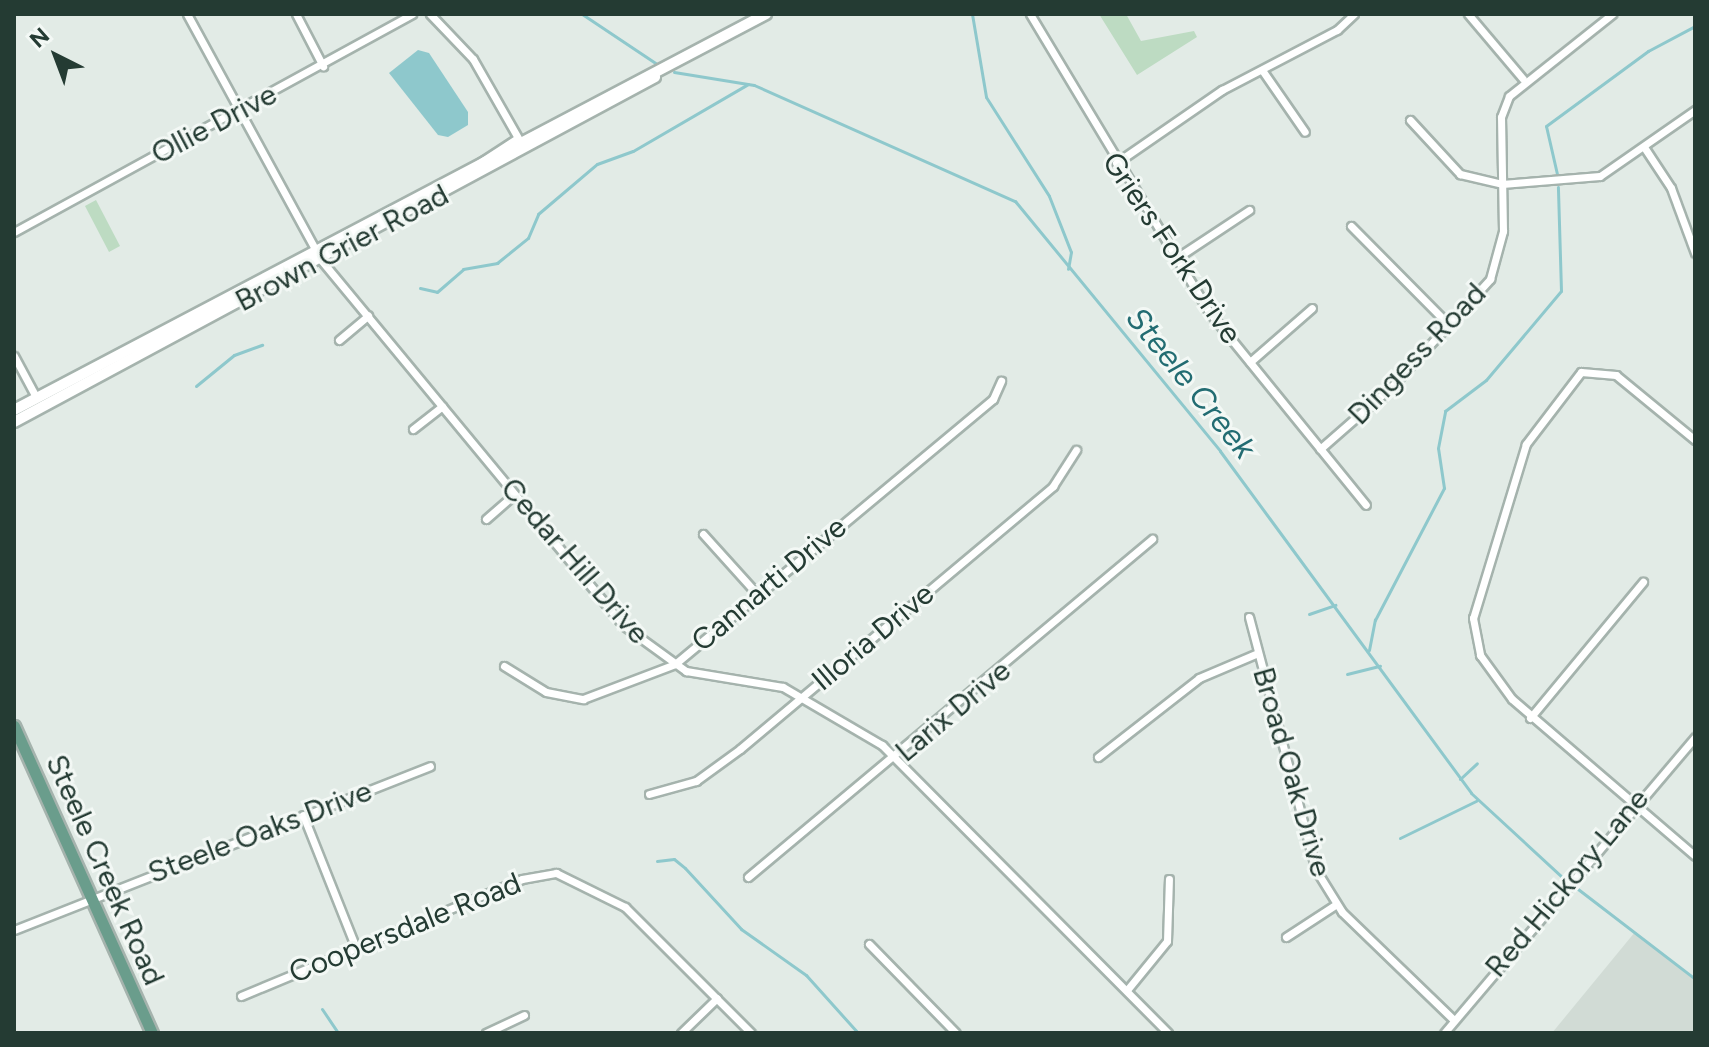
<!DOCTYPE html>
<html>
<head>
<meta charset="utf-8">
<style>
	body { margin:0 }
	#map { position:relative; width:1709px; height:1047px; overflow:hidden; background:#e2ebe6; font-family:Figtree,sans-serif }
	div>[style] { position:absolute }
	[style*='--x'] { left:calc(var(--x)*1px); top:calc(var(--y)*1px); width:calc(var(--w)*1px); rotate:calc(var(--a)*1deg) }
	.built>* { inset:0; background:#d1dbd5 }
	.green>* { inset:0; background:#bddbc2 }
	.water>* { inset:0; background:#8ec8cc }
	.stream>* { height:3px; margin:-1.5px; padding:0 1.5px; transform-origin:1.5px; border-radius:1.5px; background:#8ec8cc }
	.roads { filter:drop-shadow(2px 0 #a5b3ad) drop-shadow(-2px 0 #a5b3ad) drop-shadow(0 2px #a5b3ad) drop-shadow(0 -2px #a5b3ad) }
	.minor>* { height:7px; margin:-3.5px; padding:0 3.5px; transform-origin:3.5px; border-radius:3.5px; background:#fff }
	.secondary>* { height:10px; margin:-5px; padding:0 5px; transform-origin:5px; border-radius:5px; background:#fff }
	.primary>* { height:11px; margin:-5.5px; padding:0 5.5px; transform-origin:5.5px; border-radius:5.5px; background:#6a9d8c }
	span { translate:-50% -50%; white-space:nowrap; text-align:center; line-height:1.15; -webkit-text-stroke:6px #f3f8f5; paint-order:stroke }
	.street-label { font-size:30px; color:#243b33 }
	.water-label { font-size:32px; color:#226c72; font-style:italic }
	.frame { position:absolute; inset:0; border:16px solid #243b33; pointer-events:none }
	.north { position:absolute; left:16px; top:16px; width:80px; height:80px; -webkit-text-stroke:6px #f3f8f5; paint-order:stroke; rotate:318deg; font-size:22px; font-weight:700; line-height:32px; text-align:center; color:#243b33 }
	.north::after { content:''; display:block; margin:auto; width:28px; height:36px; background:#243b33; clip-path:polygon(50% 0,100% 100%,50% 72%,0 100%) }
</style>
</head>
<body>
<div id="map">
	<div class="built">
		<i style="clip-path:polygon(1635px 932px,1695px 979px,1695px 1033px,1552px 1033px)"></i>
	</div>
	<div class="green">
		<i style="clip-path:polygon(1099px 14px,1126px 14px,1141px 41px,1194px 31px,1197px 37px,1137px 75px)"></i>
		<i style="clip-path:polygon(96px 200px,120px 246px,109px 252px,85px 206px)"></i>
	</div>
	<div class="water">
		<i style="clip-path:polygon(418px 50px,429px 53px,468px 112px,468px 125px,448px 137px,438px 135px,389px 73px)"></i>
	</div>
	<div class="stream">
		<i style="--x:582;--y:14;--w:90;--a:33.7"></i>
		<i style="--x:972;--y:14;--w:84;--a:80.4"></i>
		<i style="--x:986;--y:97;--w:117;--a:57.5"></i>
		<i style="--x:1049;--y:196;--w:60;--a:68.6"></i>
		<i style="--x:1071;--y:252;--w:17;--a:100"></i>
		<i style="--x:674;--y:72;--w:81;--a:9.2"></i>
		<i style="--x:754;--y:85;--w:286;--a:24"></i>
		<i style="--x:1015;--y:201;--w:323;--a:50.6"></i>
		<i style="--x:1220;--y:451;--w:424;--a:53.7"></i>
		<i style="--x:1471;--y:793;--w:124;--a:42.7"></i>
		<i style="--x:1557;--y:174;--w:49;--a:-102.9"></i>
		<i style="--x:1546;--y:126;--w:127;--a:-36.3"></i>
		<i style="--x:1648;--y:51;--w:53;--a:-28"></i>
		<i style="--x:420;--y:288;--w:17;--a:13"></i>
		<i style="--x:437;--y:292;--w:35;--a:-41"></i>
		<i style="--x:463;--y:269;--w:35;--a:-10"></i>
		<i style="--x:497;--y:263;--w:40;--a:-39"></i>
		<i style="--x:528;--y:238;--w:26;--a:-67"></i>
		<i style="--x:538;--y:214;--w:77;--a:-40.3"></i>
		<i style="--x:597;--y:164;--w:38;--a:-20"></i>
		<i style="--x:633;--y:151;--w:133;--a:-30.2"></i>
		<i style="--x:196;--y:386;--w:49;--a:-39.2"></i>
		<i style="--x:234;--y:355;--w:30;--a:-20"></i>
		<i style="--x:1309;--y:614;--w:28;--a:-19"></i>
		<i style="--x:1369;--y:650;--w:31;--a:-79"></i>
		<i style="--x:1375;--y:620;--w:149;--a:-62.4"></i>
		<i style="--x:1444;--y:488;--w:40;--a:-98.5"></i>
		<i style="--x:1438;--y:448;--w:38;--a:-79"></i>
		<i style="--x:1445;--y:411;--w:51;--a:-37.1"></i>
		<i style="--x:1486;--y:380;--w:116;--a:-49.9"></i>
		<i style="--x:1561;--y:291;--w:104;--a:-91.7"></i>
		<i style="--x:1347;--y:674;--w:34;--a:-14"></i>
		<i style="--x:1460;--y:779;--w:23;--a:-43"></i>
		<i style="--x:1400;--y:838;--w:85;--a:-26"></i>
		<i style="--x:657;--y:861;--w:17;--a:-7"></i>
		<i style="--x:674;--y:859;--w:14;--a:39"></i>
		<i style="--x:685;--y:868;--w:83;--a:47.4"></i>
		<i style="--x:741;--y:929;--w:80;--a:35.3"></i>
		<i style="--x:806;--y:975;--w:78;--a:48.1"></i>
		<i style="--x:1574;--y:886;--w:153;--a:37.5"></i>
		<i style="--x:322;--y:1009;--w:29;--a:56"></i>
	</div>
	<div class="roads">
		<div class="minor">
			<i style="--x:187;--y:14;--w:280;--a:61.4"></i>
			<i style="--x:321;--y:260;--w:475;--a:50.4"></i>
			<i style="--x:624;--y:626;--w:77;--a:36"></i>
			<i style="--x:686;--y:671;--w:98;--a:9.4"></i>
			<i style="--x:783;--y:687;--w:115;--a:30.4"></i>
			<i style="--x:882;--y:745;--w:406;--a:45.2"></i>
			<i style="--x:296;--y:14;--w:59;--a:62.6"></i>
			<i style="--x:430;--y:14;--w:62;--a:46.3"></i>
			<i style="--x:473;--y:59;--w:91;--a:60.3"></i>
			<i style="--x:1030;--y:14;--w:349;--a:59"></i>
			<i style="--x:1210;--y:313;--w:247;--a:50.9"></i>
			<i style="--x:1468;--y:14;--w:85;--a:49.8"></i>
			<i style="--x:1262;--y:70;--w:75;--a:55.3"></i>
			<i style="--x:1410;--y:120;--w:74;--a:47.2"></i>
			<i style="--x:1460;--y:174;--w:43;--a:13.4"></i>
			<i style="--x:1502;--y:184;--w:98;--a:-4.7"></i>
			<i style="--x:1600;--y:176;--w:116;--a:-34.8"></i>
			<i style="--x:1644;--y:147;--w:49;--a:56.6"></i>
			<i style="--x:1671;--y:188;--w:69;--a:69.7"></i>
			<i style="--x:1116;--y:163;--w:129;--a:-34.6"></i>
			<i style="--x:1222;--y:90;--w:130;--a:-27.6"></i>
			<i style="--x:1337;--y:30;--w:23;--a:-43"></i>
			<i style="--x:1351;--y:226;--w:139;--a:45.3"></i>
			<i style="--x:14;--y:232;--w:454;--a:-28.7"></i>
			<i style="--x:1175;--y:259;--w:89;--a:-33.5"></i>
			<i style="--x:339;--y:340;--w:38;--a:-40"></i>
			<i style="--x:14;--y:356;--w:47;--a:61.8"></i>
			<i style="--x:1250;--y:362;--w:82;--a:-41.1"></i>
			<i style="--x:413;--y:429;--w:37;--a:-38"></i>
			<i style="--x:1695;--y:440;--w:102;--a:-140.6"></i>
			<i style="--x:1616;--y:375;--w:35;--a:-175"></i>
			<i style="--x:1581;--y:372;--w:91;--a:127.4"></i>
			<i style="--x:1526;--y:444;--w:182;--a:106.9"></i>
			<i style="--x:1473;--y:618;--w:38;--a:79"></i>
			<i style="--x:1480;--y:655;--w:54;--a:54"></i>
			<i style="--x:1512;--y:699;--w:241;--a:40.6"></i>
			<i style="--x:1320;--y:449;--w:97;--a:-41.2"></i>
			<i style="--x:1393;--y:385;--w:144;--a:-47.5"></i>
			<i style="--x:1490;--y:279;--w:50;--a:-74.8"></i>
			<i style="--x:1503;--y:231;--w:114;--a:-91"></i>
			<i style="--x:1501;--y:117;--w:22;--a:-69"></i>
			<i style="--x:1509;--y:96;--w:132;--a:-38.5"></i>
			<i style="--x:486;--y:519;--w:37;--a:-41"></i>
			<i style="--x:703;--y:534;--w:82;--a:48"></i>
			<i style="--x:1249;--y:617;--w:262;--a:75.2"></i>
			<i style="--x:1316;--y:870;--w:49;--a:58.2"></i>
			<i style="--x:1342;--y:912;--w:156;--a:44"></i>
			<i style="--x:504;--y:666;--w:49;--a:31.8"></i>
			<i style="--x:546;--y:692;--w:38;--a:11"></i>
			<i style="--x:583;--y:699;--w:98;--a:-20.8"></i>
			<i style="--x:675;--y:664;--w:414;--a:-39.8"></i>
			<i style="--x:993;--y:399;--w:20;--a:-66"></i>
			<i style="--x:1530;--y:718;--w:177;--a:-50.3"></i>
			<i style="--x:1098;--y:757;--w:128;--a:-38"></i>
			<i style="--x:1199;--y:678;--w:64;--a:-23"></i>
			<i style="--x:649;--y:794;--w:49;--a:-15.5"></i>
			<i style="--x:696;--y:781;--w:54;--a:-36"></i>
			<i style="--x:740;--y:749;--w:409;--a:-40"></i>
			<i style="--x:1053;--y:486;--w:43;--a:-57.4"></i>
			<i style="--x:303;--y:815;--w:143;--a:68.3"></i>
			<i style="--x:748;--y:877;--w:527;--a:-39.92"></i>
			<i style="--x:14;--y:930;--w:447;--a:-21.5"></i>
			<i style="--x:1286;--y:937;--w:59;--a:-33.1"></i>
			<i style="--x:869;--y:944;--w:124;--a:45.7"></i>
			<i style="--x:1127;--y:990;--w:63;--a:-50.8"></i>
			<i style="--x:1167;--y:941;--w:62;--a:-88.2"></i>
			<i style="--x:241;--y:996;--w:304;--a:-22.6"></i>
			<i style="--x:522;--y:879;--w:35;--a:-10"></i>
			<i style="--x:556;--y:873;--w:77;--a:26.2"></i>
			<i style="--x:625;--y:907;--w:178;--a:45"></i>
			<i style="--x:486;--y:1033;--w:42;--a:-25.3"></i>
			<i style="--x:681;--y:1033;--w:50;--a:-44.2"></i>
			<i style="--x:1444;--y:1033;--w:388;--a:-49.7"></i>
		</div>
		<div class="secondary">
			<i style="--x:422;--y:203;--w:113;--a:-33.1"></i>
			<i style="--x:14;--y:410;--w:850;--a:-27.77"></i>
			<i style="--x:14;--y:422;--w:728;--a:-28.29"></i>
		</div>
		<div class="primary">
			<i style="--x:14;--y:726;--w:337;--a:65.8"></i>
		</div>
	</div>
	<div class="street-label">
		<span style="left:214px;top:124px;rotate:-28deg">Ollie Drive</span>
		<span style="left:342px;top:248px;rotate:-28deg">Brown Grier Road</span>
		<span style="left:1172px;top:248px;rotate:56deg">Griers Fork Drive</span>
		<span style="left:1417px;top:354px;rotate:-46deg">Dingess Road</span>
		<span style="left:575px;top:561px;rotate:49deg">Cedar Hill Drive</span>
		<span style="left:769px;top:584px;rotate:-40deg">Cannarti Drive</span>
		<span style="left:873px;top:637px;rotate:-40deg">Illoria Drive</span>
		<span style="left:953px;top:711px;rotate:-40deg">Larix Drive</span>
		<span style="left:1292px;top:772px;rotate:74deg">Broad Oak Drive</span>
		<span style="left:260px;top:832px;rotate:-21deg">Steele Oaks Drive</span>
		<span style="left:105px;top:870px;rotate:66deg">Steele Creek Road</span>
		<span style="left:1567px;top:883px;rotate:-50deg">Red Hickory Lane</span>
		<span style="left:405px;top:928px;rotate:-22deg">Coopersdale Road</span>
	</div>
	<div class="water-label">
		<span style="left:1191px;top:383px;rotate:51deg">Steele Creek</span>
	</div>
	<div class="frame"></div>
	<div class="north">N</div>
</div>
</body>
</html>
